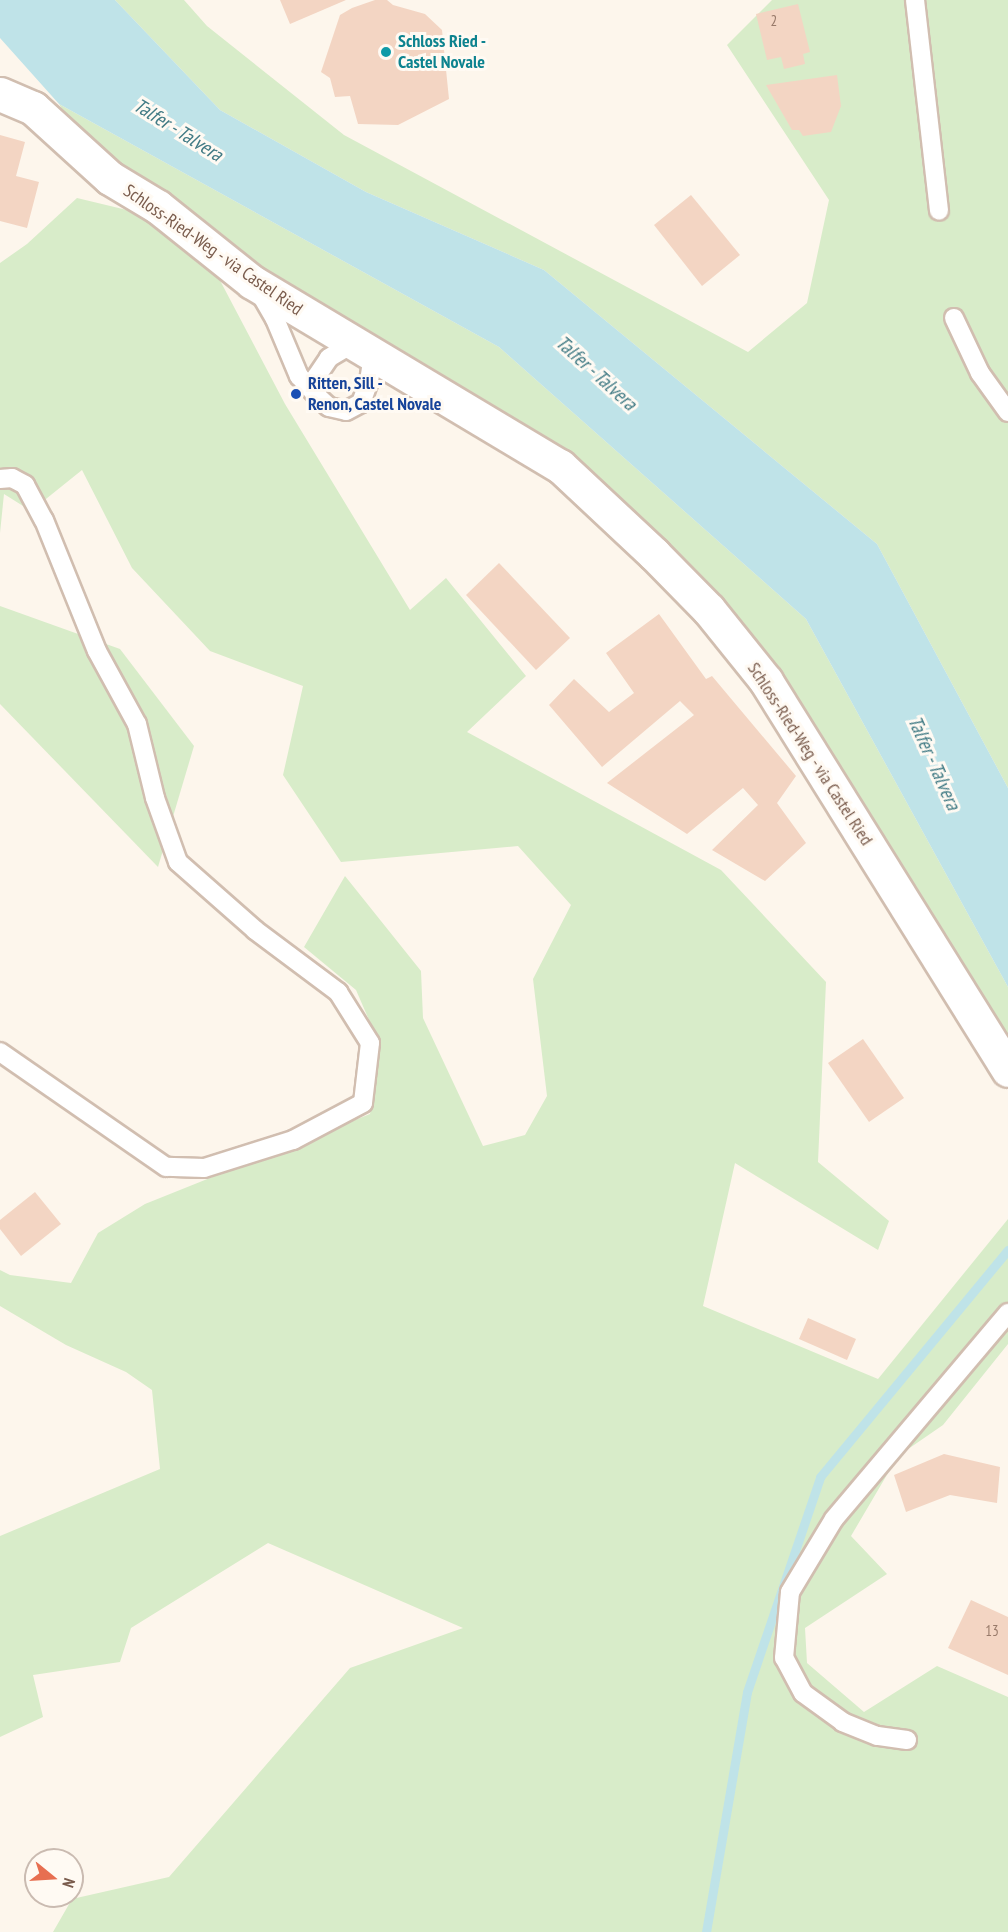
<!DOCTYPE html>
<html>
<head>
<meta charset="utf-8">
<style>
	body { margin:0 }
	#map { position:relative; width:1008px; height:1932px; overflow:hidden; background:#fdf6ec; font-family:"PT Sans Narrow",sans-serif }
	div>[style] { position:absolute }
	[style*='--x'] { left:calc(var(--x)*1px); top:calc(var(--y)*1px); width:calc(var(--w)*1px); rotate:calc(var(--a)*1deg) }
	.green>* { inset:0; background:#d8ecc9 }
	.water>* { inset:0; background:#bfe3e8 }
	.stream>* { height:9px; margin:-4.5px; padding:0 4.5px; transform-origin:4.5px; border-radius:4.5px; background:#bfe3e8 }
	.building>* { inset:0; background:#f3d5c3 }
	.roads { filter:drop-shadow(2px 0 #d1beb0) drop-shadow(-2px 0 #d1beb0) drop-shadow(0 2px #d1beb0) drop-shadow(0 -2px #d1beb0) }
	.service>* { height:18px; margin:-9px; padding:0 9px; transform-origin:9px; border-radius:9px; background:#fff }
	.minor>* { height:33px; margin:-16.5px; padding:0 16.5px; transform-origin:16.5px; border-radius:16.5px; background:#fff }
	.dots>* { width:16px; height:16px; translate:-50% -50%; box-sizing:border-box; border:3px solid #fffaf3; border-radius:50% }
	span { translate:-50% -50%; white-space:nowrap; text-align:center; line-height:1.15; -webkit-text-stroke:6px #fffaf3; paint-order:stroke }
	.number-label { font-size:15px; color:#987a6a }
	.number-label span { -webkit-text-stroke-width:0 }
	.culture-label { font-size:18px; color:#0d838f; font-weight:700 }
	.left { translate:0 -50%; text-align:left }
	.street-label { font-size:18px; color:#7a5c4d }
	.transit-label { font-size:18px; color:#164399; font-weight:700 }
	.water-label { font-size:20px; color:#437c86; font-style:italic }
	.north { position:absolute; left:24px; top:1848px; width:60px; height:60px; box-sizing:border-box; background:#fffaf3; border:2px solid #cabbb1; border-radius:50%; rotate:108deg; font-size:16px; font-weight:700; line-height:24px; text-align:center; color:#7a5c4d }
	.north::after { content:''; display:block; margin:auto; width:21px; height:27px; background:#e76f51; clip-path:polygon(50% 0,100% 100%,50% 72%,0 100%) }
</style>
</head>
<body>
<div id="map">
	<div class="green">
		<i style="clip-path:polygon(115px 0,184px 0,207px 26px,344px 135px,748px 352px,807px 303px,829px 200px,727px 45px,772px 0,1008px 0,1008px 788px,877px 544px,544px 270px,366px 192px,220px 110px)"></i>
		<i style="clip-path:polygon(59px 104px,499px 347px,806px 619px,1008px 987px,1008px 1045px,858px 805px,564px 458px,445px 378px,309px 306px,111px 163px,68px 119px)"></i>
		<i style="clip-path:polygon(77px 198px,156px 217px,214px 269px,285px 404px,410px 610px,446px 578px,526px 676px,467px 732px,721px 870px,826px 982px,818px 1162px,889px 1221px,878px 1250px,735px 1163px,703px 1306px,878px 1379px,1008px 1219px,1008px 1344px,943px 1425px,898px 1456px,851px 1536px,887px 1574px,805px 1628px,807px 1663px,864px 1712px,937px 1666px,1008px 1697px,1008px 1932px,53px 1932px,72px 1899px,169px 1877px,350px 1668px,463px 1628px,268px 1543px,131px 1628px,120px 1662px,33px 1675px,43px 1717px,0 1737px,0 1536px,160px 1469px,152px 1390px,126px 1372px,66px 1345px,0 1306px,0 1270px,10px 1275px,71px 1283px,98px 1233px,145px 1204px,370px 1114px,379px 1043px,356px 990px,304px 947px,345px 876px,421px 971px,423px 1018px,483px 1146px,525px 1135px,547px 1096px,533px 979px,571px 905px,518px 846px,341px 862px,283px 775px,303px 686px,210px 651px,132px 568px,82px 470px,31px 511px,4px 494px,0 533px,0 263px,27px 244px)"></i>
		<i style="clip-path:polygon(0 606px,120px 649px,194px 746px,158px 867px,0 704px)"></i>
	</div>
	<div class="water">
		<i style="clip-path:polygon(0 0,115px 0,220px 110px,366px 192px,544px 270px,877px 544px,1008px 788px,1008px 987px,806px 619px,499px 347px,59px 104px,0 38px)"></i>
	</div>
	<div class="stream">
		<i style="--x:706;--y:1932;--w:243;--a:-80.3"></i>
		<i style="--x:747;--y:1692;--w:227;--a:-71.2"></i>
		<i style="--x:820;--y:1477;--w:295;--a:-50.4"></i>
	</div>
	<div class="building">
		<i style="clip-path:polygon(280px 0,346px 0,290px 24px)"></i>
		<i style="clip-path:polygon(375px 0,387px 0,393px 5px,425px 14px,442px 30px,449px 99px,398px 125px,358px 124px,350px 96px,335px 97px,330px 78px,321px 72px,340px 15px,352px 8px)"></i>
		<i style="clip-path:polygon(798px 4px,810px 52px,803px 54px,805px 64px,784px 69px,781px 57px,767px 60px,756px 14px)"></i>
		<i style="clip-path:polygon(837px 75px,841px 106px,831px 132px,803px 136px,799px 130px,792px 130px,766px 85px)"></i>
		<i style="clip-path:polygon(0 135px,25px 142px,16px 176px,39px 182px,27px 228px,0 221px)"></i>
		<i style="clip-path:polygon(691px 195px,740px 255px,702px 286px,654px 225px)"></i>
		<i style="clip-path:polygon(499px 563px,570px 638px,536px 670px,466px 595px)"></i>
		<i style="clip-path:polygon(659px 614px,706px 679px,712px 676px,796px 776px,777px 803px,806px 843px,765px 881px,712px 850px,758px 805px,743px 788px,687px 834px,607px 783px,694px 715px,680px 701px,602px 767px,549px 705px,574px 679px,609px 712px,634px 693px,606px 653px)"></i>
		<i style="clip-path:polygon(863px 1039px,904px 1098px,869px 1122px,828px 1063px)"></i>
		<i style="clip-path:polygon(35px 1192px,61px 1224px,21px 1256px,0 1229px,0 1220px)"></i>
		<i style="clip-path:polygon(808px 1318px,856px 1339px,847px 1360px,799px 1339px)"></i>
		<i style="clip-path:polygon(944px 1454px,1000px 1467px,997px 1503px,950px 1495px,906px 1512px,894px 1475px)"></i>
		<i style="clip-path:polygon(971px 1600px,1008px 1617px,1008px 1675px,948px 1648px)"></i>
	</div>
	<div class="roads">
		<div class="service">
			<i style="--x:915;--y:0;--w:212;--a:83.5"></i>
			<i style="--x:260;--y:293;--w:30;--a:60"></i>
			<i style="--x:275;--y:319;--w:62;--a:67.2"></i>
			<i style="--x:299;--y:376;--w:27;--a:48"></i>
			<i style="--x:954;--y:318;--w:61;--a:64.7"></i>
			<i style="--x:980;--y:373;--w:48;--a:54.3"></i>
			<i style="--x:352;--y:344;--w:27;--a:149"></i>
			<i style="--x:329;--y:358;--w:23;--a:124"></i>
			<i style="--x:316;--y:377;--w:19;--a:87"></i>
			<i style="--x:317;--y:396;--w:16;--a:43"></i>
			<i style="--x:329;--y:407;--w:17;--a:13"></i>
			<i style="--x:346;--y:411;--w:17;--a:-28"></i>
			<i style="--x:361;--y:403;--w:23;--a:-70"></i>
			<i style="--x:369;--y:381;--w:26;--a:-81"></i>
			<i style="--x:0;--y:479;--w:12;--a:-5"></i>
			<i style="--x:12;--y:478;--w:15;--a:28"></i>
			<i style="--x:25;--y:485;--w:40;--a:62"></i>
			<i style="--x:44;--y:520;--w:141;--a:68"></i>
			<i style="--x:97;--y:651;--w:83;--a:61.3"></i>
			<i style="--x:137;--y:724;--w:76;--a:76.3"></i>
			<i style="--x:155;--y:798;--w:68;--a:70.2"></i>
			<i style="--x:178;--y:862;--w:103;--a:41.4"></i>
			<i style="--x:255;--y:930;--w:104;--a:36.8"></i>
			<i style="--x:338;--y:992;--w:60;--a:57.9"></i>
			<i style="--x:370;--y:1043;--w:60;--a:96.7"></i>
			<i style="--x:363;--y:1103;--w:79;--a:152.1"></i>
			<i style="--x:293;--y:1140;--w:93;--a:162.5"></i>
			<i style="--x:204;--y:1168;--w:38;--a:-178"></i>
			<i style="--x:166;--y:1167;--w:202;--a:-145.3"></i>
			<i style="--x:907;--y:1740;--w:30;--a:-172"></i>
			<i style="--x:877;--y:1736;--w:37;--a:-158"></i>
			<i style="--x:843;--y:1722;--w:49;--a:-144.1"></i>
			<i style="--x:803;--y:1693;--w:40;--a:-118"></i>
			<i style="--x:784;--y:1658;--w:66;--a:-84.8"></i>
			<i style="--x:790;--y:1592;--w:85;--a:-58.9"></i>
			<i style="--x:834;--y:1519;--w:270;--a:-49.8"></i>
		</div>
		<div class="minor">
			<i style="--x:0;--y:94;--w:36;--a:23"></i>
			<i style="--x:33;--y:108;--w:104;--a:42.3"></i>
			<i style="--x:110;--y:178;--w:56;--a:31.1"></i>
			<i style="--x:158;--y:207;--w:120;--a:38.6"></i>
			<i style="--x:252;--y:282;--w:359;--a:30.9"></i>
			<i style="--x:560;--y:466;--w:129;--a:43.1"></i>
			<i style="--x:654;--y:554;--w:78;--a:45.5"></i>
			<i style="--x:709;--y:610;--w:91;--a:51.2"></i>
			<i style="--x:766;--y:681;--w:458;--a:58.1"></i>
		</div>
	</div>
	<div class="dots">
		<i style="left:386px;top:52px;background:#0f9aa8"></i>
		<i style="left:296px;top:394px;background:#1a4fb4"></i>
	</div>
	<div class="number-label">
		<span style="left:774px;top:21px">2</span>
		<span style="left:992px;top:1631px">13</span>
	</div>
	<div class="culture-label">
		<span class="left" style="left:398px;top:52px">Schloss Ried -<br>Castel Novale</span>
	</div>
	<div class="street-label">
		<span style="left:213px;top:250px;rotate:35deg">Schloss-Ried-Weg - via Castel Ried</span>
		<span style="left:810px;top:754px;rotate:57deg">Schloss-Ried-Weg - via Castel Ried</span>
	</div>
	<div class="transit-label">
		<span class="left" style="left:308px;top:394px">Ritten, Sill -<br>Renon, Castel Novale</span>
	</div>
	<div class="water-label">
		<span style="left:178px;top:130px;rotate:32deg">Talfer - Talvera</span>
		<span style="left:596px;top:373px;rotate:42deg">Talfer - Talvera</span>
		<span style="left:934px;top:763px;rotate:66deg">Talfer - Talvera</span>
	</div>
	<div class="north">N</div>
</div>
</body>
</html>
